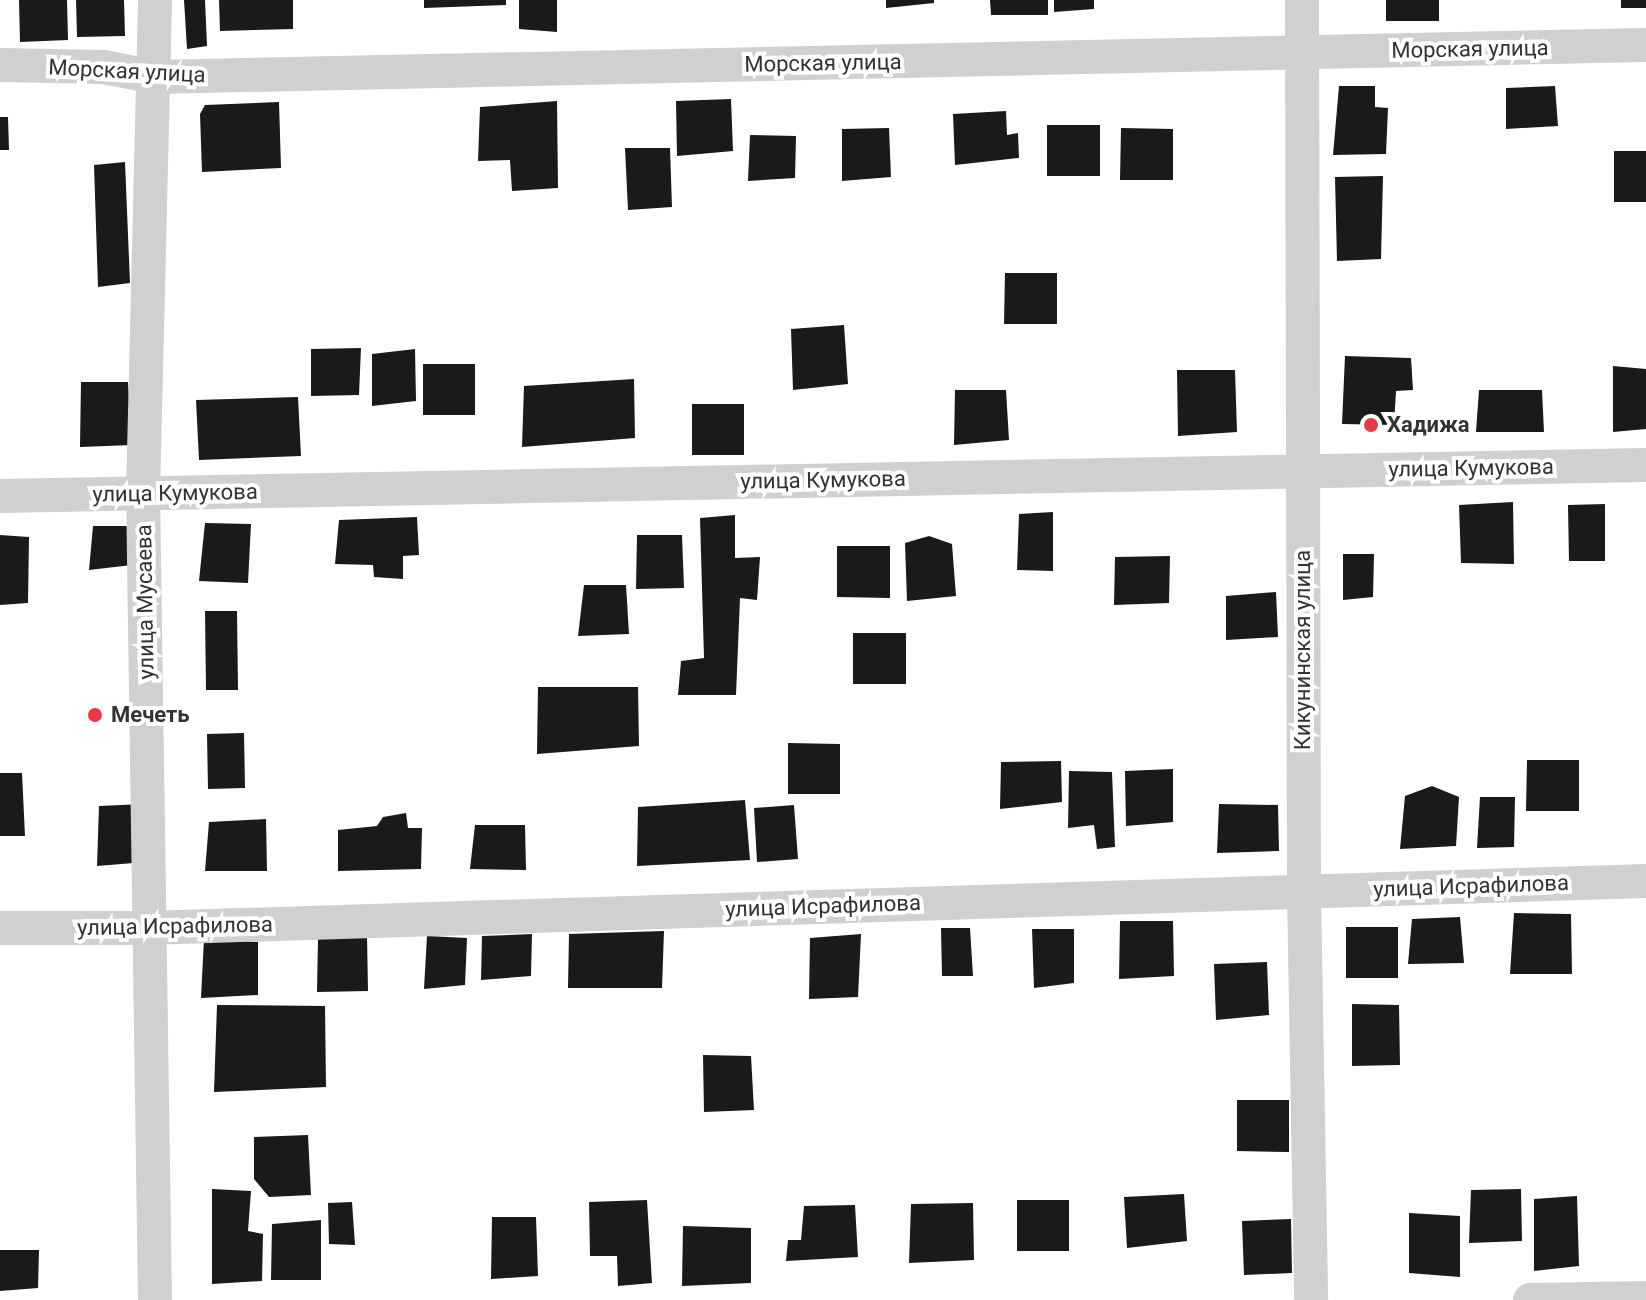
<!DOCTYPE html>
<html>
<head>
<meta charset="utf-8">
<style>
	body { margin:0 }
	#map { position:relative; width:1646px; height:1300px; overflow:hidden; background:#fff; font-family:Roboto,sans-serif }
	div>[style] { position:absolute }
	[style*='--x'] { left:calc(var(--x)*1px); top:calc(var(--y)*1px); width:calc(var(--w)*1px); rotate:calc(var(--a)*1deg) }
	.building>* { inset:0; background:#1a1a1a }
	.minor>* { height:34px; margin:-17px; padding:0 17px; transform-origin:17px; border-radius:17px; background:#d0d0d0 }
	.dots>* { width:22px; height:22px; translate:-50% -50%; box-sizing:border-box; border:4px solid #fff; border-radius:50% }
	span { translate:-50% -50%; white-space:nowrap; text-align:center; line-height:1.15; -webkit-text-stroke:8px #fff; paint-order:stroke }
	.street-label { font-size:22px; color:#333 }
	.poi-label { font-size:22px; color:#333; font-weight:700 }
	.left { translate:0 -50%; text-align:left }
</style>
</head>
<body>
<div id="map">
	<div class="building">
		<i style="clip-path:polygon(19px 0,67px 0,68px 40px,20px 42px)"></i>
		<i style="clip-path:polygon(76px 0,124px 0,125px 36px,77px 37px)"></i>
		<i style="clip-path:polygon(184px 0,205px 0,207px 46px,187px 49px)"></i>
		<i style="clip-path:polygon(219px 0,293px 0,293px 29px,220px 31px)"></i>
		<i style="clip-path:polygon(424px 0,506px 0,506px 5px,424px 8px)"></i>
		<i style="clip-path:polygon(519px 0,557px 0,557px 32px,519px 29px)"></i>
		<i style="clip-path:polygon(886px 0,934px 0,934px 3px,886px 8px)"></i>
		<i style="clip-path:polygon(990px 0,1048px 0,1048px 15px,991px 15px)"></i>
		<i style="clip-path:polygon(1054px 0,1094px 0,1094px 9px,1054px 12px)"></i>
		<i style="clip-path:polygon(1386px 0,1439px 0,1439px 21px,1386px 21px)"></i>
		<i style="clip-path:polygon(1621px 0,1646px 0,1646px 8px,1621px 8px)"></i>
		<i style="clip-path:polygon(1339px 86px,1375px 86px,1375px 107px,1388px 108px,1386px 154px,1333px 155px)"></i>
		<i style="clip-path:polygon(1555px 86px,1558px 126px,1506px 129px,1506px 88px)"></i>
		<i style="clip-path:polygon(731px 99px,733px 151px,677px 156px,676px 101px)"></i>
		<i style="clip-path:polygon(557px 101px,558px 188px,512px 191px,510px 160px,478px 161px,480px 107px)"></i>
		<i style="clip-path:polygon(279px 102px,281px 168px,202px 172px,200px 114px,205px 105px)"></i>
		<i style="clip-path:polygon(1006px 111px,1007px 135px,1018px 133px,1019px 158px,955px 165px,953px 114px)"></i>
		<i style="clip-path:polygon(0 117px,8px 117px,9px 150px,0 150px)"></i>
		<i style="clip-path:polygon(1047px 125px,1100px 125px,1100px 176px,1047px 176px)"></i>
		<i style="clip-path:polygon(889px 128px,891px 177px,842px 181px,842px 129px)"></i>
		<i style="clip-path:polygon(1121px 128px,1173px 129px,1173px 180px,1120px 180px)"></i>
		<i style="clip-path:polygon(750px 135px,796px 136px,795px 178px,748px 181px)"></i>
		<i style="clip-path:polygon(625px 148px,670px 148px,672px 207px,628px 210px)"></i>
		<i style="clip-path:polygon(1614px 151px,1646px 151px,1646px 202px,1614px 202px)"></i>
		<i style="clip-path:polygon(125px 162px,130px 283px,98px 287px,94px 165px)"></i>
		<i style="clip-path:polygon(1383px 176px,1381px 259px,1337px 261px,1335px 177px)"></i>
		<i style="clip-path:polygon(1005px 273px,1057px 273px,1057px 324px,1004px 324px)"></i>
		<i style="clip-path:polygon(844px 325px,848px 384px,793px 390px,791px 329px)"></i>
		<i style="clip-path:polygon(361px 348px,359px 395px,311px 396px,311px 349px)"></i>
		<i style="clip-path:polygon(415px 349px,416px 401px,372px 406px,372px 354px)"></i>
		<i style="clip-path:polygon(1345px 356px,1411px 358px,1413px 390px,1396px 391px,1394px 425px,1342px 424px)"></i>
		<i style="clip-path:polygon(423px 364px,475px 364px,475px 415px,423px 415px)"></i>
		<i style="clip-path:polygon(1613px 366px,1646px 369px,1646px 429px,1613px 432px)"></i>
		<i style="clip-path:polygon(1177px 370px,1235px 370px,1237px 432px,1178px 436px)"></i>
		<i style="clip-path:polygon(634px 379px,635px 438px,522px 447px,524px 386px)"></i>
		<i style="clip-path:polygon(81px 382px,128px 382px,132px 445px,80px 447px)"></i>
		<i style="clip-path:polygon(955px 390px,1006px 390px,1009px 440px,954px 445px)"></i>
		<i style="clip-path:polygon(1479px 390px,1542px 390px,1544px 432px,1476px 432px)"></i>
		<i style="clip-path:polygon(298px 397px,301px 456px,199px 460px,196px 400px)"></i>
		<i style="clip-path:polygon(692px 404px,744px 404px,744px 455px,692px 455px)"></i>
		<i style="clip-path:polygon(1513px 502px,1514px 564px,1461px 563px,1459px 505px)"></i>
		<i style="clip-path:polygon(1605px 504px,1605px 561px,1569px 561px,1568px 505px)"></i>
		<i style="clip-path:polygon(1053px 512px,1053px 571px,1017px 570px,1019px 514px)"></i>
		<i style="clip-path:polygon(735px 515px,735px 558px,760px 557px,757px 600px,740px 598px,736px 695px,678px 695px,681px 661px,704px 658px,700px 518px)"></i>
		<i style="clip-path:polygon(417px 517px,419px 555px,403px 556px,403px 579px,374px 577px,373px 565px,335px 564px,339px 520px)"></i>
		<i style="clip-path:polygon(205px 523px,251px 524px,248px 583px,199px 581px)"></i>
		<i style="clip-path:polygon(93px 526px,134px 526px,132px 565px,89px 570px)"></i>
		<i style="clip-path:polygon(0 535px,29px 537px,28px 603px,0 605px)"></i>
		<i style="clip-path:polygon(637px 535px,682px 535px,684px 588px,636px 589px)"></i>
		<i style="clip-path:polygon(929px 536px,952px 544px,956px 596px,907px 601px,905px 543px)"></i>
		<i style="clip-path:polygon(837px 546px,890px 546px,890px 598px,837px 597px)"></i>
		<i style="clip-path:polygon(1343px 554px,1374px 554px,1373px 597px,1343px 600px)"></i>
		<i style="clip-path:polygon(1170px 556px,1169px 603px,1114px 605px,1115px 557px)"></i>
		<i style="clip-path:polygon(584px 585px,626px 585px,629px 634px,578px 636px)"></i>
		<i style="clip-path:polygon(1276px 592px,1278px 637px,1226px 640px,1226px 596px)"></i>
		<i style="clip-path:polygon(205px 611px,237px 611px,238px 690px,206px 690px)"></i>
		<i style="clip-path:polygon(853px 633px,906px 633px,906px 684px,853px 684px)"></i>
		<i style="clip-path:polygon(538px 687px,638px 687px,639px 746px,537px 754px)"></i>
		<i style="clip-path:polygon(244px 733px,245px 788px,208px 789px,207px 734px)"></i>
		<i style="clip-path:polygon(788px 743px,840px 744px,840px 794px,788px 794px)"></i>
		<i style="clip-path:polygon(1527px 760px,1579px 760px,1579px 811px,1526px 811px)"></i>
		<i style="clip-path:polygon(1061px 761px,1062px 802px,1000px 809px,1001px 762px)"></i>
		<i style="clip-path:polygon(1173px 769px,1173px 822px,1126px 826px,1125px 771px)"></i>
		<i style="clip-path:polygon(1069px 771px,1112px 772px,1115px 847px,1097px 849px,1094px 825px,1068px 828px)"></i>
		<i style="clip-path:polygon(0 773px,22px 773px,25px 836px,0 836px)"></i>
		<i style="clip-path:polygon(1432px 786px,1459px 797px,1456px 846px,1400px 849px,1405px 796px)"></i>
		<i style="clip-path:polygon(1480px 797px,1515px 797px,1514px 847px,1477px 848px)"></i>
		<i style="clip-path:polygon(745px 800px,750px 860px,637px 866px,638px 807px)"></i>
		<i style="clip-path:polygon(144px 804px,146px 862px,97px 866px,99px 806px)"></i>
		<i style="clip-path:polygon(1219px 804px,1278px 805px,1279px 851px,1217px 853px)"></i>
		<i style="clip-path:polygon(794px 805px,798px 859px,757px 862px,754px 808px)"></i>
		<i style="clip-path:polygon(406px 813px,408px 828px,422px 828px,421px 869px,338px 871px,338px 830px,377px 826px,383px 817px)"></i>
		<i style="clip-path:polygon(266px 819px,267px 871px,205px 871px,209px 822px)"></i>
		<i style="clip-path:polygon(475px 825px,525px 825px,526px 870px,470px 869px)"></i>
		<i style="clip-path:polygon(1514px 913px,1571px 914px,1572px 974px,1510px 974px)"></i>
		<i style="clip-path:polygon(1460px 917px,1464px 963px,1408px 964px,1412px 919px)"></i>
		<i style="clip-path:polygon(1120px 921px,1173px 921px,1174px 976px,1119px 979px)"></i>
		<i style="clip-path:polygon(1346px 927px,1398px 927px,1398px 978px,1346px 978px)"></i>
		<i style="clip-path:polygon(941px 928px,970px 928px,973px 976px,942px 976px)"></i>
		<i style="clip-path:polygon(1032px 929px,1074px 929px,1074px 983px,1034px 988px)"></i>
		<i style="clip-path:polygon(664px 931px,662px 988px,568px 988px,569px 934px)"></i>
		<i style="clip-path:polygon(532px 934px,531px 976px,481px 980px,482px 936px)"></i>
		<i style="clip-path:polygon(861px 934px,858px 997px,809px 999px,810px 938px)"></i>
		<i style="clip-path:polygon(367px 935px,368px 991px,317px 992px,318px 938px)"></i>
		<i style="clip-path:polygon(427px 936px,467px 938px,465px 985px,424px 989px)"></i>
		<i style="clip-path:polygon(204px 939px,258px 942px,258px 995px,201px 998px)"></i>
		<i style="clip-path:polygon(1267px 962px,1269px 1015px,1216px 1020px,1214px 964px)"></i>
		<i style="clip-path:polygon(1352px 1004px,1399px 1005px,1400px 1065px,1352px 1066px)"></i>
		<i style="clip-path:polygon(217px 1005px,325px 1006px,326px 1087px,214px 1092px)"></i>
		<i style="clip-path:polygon(703px 1055px,751px 1056px,754px 1110px,704px 1112px)"></i>
		<i style="clip-path:polygon(1237px 1100px,1289px 1100px,1289px 1152px,1237px 1151px)"></i>
		<i style="clip-path:polygon(308px 1135px,311px 1195px,269px 1197px,254px 1179px,254px 1137px)"></i>
		<i style="clip-path:polygon(212px 1189px,251px 1191px,248px 1231px,263px 1234px,262px 1281px,212px 1284px)"></i>
		<i style="clip-path:polygon(1521px 1189px,1522px 1241px,1469px 1243px,1471px 1190px)"></i>
		<i style="clip-path:polygon(1184px 1194px,1187px 1241px,1127px 1248px,1124px 1197px)"></i>
		<i style="clip-path:polygon(1577px 1196px,1579px 1266px,1534px 1271px,1534px 1199px)"></i>
		<i style="clip-path:polygon(647px 1200px,652px 1283px,618px 1286px,617px 1256px,590px 1256px,589px 1202px)"></i>
		<i style="clip-path:polygon(1017px 1200px,1069px 1200px,1069px 1251px,1017px 1251px)"></i>
		<i style="clip-path:polygon(352px 1202px,355px 1245px,329px 1244px,328px 1203px)"></i>
		<i style="clip-path:polygon(973px 1203px,974px 1260px,909px 1263px,911px 1204px)"></i>
		<i style="clip-path:polygon(855px 1205px,858px 1257px,786px 1261px,788px 1240px,801px 1240px,804px 1206px)"></i>
		<i style="clip-path:polygon(1409px 1213px,1460px 1216px,1460px 1277px,1409px 1273px)"></i>
		<i style="clip-path:polygon(492px 1217px,536px 1217px,538px 1276px,491px 1279px)"></i>
		<i style="clip-path:polygon(1291px 1219px,1292px 1273px,1244px 1275px,1242px 1221px)"></i>
		<i style="clip-path:polygon(321px 1220px,321px 1280px,271px 1280px,272px 1224px)"></i>
		<i style="clip-path:polygon(683px 1226px,751px 1228px,751px 1283px,682px 1286px)"></i>
		<i style="clip-path:polygon(0 1250px,39px 1250px,38px 1288px,0 1291px)"></i>
	</div>
	<div class="minor">
		<i style="--x:1302;--y:0;--w:891;--a:89.87"></i>
		<i style="--x:1304;--y:891;--w:409;--a:89"></i>
		<i style="--x:0;--y:65;--w:104;--a:1.1"></i>
		<i style="--x:104;--y:67;--w:52;--a:11.1"></i>
		<i style="--x:155;--y:77;--w:1491;--a:-1.23"></i>
		<i style="--x:0;--y:496;--w:1646;--a:-1.08"></i>
		<i style="--x:0;--y:928;--w:148;--a:0"></i>
		<i style="--x:148;--y:928;--w:1499;--a:-1.8"></i>
		<i style="--x:155;--y:1300;--w:806;--a:-90.85"></i>
		<i style="--x:143;--y:494;--w:494;--a:-88.6"></i>
		<i style="--x:1530;--y:1300;--w:116;--a:-1"></i>
	</div>
	<div class="dots">
		<i style="left:1371px;top:425px;background:#e63946"></i>
		<i style="left:95px;top:715px;background:#e63946"></i>
	</div>
	<div class="street-label">
		<span style="left:1470px;top:49px;rotate:-1deg">Морская улица</span>
		<span style="left:823px;top:63px;rotate:-1deg">Морская улица</span>
		<span style="left:127px;top:71px;rotate:3deg">Морская улица</span>
		<span style="left:1471px;top:468px;rotate:-1deg">улица Кумукова</span>
		<span style="left:823px;top:480px;rotate:-1deg">улица Кумукова</span>
		<span style="left:175px;top:493px;rotate:-1deg">улица Кумукова</span>
		<span style="left:145px;top:602px;rotate:-91deg">улица Мусаева</span>
		<span style="left:1303px;top:650px;rotate:-90deg">Кикунинская улица</span>
		<span style="left:1471px;top:886px;rotate:-2deg">улица Исрафилова</span>
		<span style="left:823px;top:906px;rotate:-2deg">улица Исрафилова</span>
		<span style="left:175px;top:926px;rotate:-1deg">улица Исрафилова</span>
	</div>
	<div class="poi-label">
		<span class="left" style="left:1387px;top:425px">Хадижа</span>
		<span class="left" style="left:111px;top:715px">Мечеть</span>
	</div>
</div>
</body>
</html>
